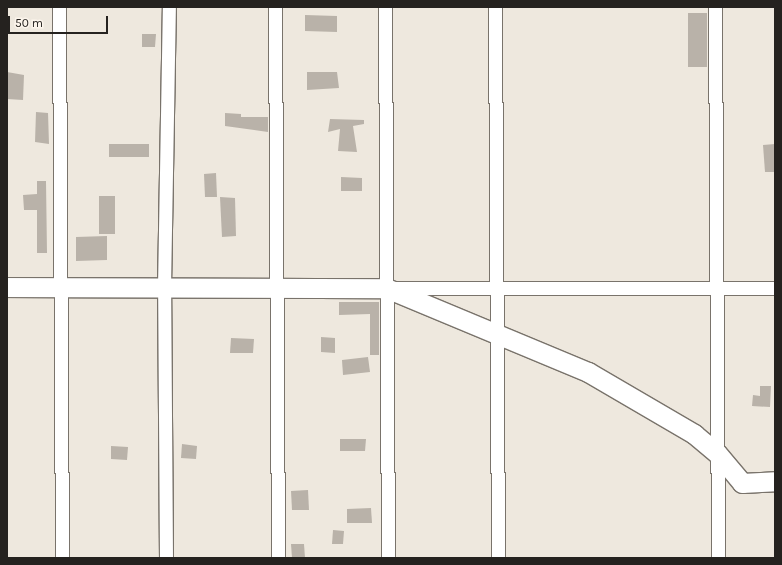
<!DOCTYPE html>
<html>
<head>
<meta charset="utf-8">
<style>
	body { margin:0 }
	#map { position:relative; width:782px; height:565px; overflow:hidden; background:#eee8de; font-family:Karla,sans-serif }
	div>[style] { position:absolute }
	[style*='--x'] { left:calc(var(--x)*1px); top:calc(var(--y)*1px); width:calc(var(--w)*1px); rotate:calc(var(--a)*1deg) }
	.building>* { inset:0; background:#b9b2a9 }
	.roads { filter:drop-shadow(1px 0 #79736b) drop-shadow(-1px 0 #79736b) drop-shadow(0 1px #79736b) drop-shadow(0 -1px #79736b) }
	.street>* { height:13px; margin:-6.5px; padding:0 6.5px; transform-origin:6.5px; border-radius:6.5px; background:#fff }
	.secondary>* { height:19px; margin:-9.5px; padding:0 9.5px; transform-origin:9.5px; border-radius:9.5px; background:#fff }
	span { translate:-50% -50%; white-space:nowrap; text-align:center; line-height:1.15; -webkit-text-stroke:3px #fcf5ec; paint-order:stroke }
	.frame { position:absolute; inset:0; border:8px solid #25221f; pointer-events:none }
	.scale { position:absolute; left:8px; top:16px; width:100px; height:18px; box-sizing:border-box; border:2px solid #25221f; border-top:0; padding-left:5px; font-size:12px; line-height:14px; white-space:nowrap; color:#25221f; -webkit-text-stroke:3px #fcf5ec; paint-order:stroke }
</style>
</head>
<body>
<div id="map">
	<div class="building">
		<i style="clip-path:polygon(688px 13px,707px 13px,707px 67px,688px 67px)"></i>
		<i style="clip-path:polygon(305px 15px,337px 16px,337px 32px,305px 31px)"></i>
		<i style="clip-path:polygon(142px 34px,156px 34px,155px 47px,142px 47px)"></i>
		<i style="clip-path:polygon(7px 72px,24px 75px,23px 100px,7px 99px)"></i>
		<i style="clip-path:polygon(307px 72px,337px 72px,339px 88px,307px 90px)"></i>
		<i style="clip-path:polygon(36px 112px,48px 113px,49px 144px,35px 142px)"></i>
		<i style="clip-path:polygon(225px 113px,241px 114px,241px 117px,268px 117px,268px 132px,225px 126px)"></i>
		<i style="clip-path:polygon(330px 119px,364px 120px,364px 124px,353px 126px,357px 152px,338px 151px,340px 129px,328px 132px)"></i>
		<i style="clip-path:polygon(109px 144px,149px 144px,149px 157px,109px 157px)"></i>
		<i style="clip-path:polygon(775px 144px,775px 172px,765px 172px,763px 145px)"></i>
		<i style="clip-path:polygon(216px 173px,217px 197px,205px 197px,204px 174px)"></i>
		<i style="clip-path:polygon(341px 177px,362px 178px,362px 191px,341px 191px)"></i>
		<i style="clip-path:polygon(37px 181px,46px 181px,47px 253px,37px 253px,37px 210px,24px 210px,23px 195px,37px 194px)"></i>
		<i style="clip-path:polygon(99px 196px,115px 196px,115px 234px,99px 234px)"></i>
		<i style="clip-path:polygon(220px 197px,235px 198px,236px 236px,222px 237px)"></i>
		<i style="clip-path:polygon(107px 236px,107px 260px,76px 261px,76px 237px)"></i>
		<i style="clip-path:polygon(339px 302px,379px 302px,379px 355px,370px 355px,370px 314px,339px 315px)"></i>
		<i style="clip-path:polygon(321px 337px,335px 338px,335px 353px,321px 352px)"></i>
		<i style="clip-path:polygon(231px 338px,254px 339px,253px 353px,230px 353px)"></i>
		<i style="clip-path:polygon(368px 357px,370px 372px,343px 375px,342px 360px)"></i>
		<i style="clip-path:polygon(760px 386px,771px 386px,770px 407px,752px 406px,753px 395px,760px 396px)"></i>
		<i style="clip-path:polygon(340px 439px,366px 439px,365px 451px,340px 451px)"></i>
		<i style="clip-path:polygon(182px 444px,197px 446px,196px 459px,181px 458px)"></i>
		<i style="clip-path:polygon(111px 446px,128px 447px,127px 460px,111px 459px)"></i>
		<i style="clip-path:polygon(308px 490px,309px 510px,292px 510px,291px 491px)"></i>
		<i style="clip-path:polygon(371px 508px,372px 523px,347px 523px,347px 509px)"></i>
		<i style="clip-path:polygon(333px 530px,344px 531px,343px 544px,332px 544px)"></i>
		<i style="clip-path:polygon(291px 544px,304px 544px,305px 558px,292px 558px)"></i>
	</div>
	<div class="roads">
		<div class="street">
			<i style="--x:59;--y:7;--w:551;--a:89.69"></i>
			<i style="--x:275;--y:7;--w:551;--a:89.69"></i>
			<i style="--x:385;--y:7;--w:551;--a:89.69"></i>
			<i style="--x:495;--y:7;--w:551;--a:89.69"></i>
			<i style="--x:715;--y:7;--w:551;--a:89.69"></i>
			<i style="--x:392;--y:288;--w:383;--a:0"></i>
			<i style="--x:166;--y:558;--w:271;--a:-90.4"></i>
			<i style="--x:164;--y:287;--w:280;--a:-89"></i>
		</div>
		<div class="secondary">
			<i style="--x:7;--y:287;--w:379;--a:0.2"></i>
			<i style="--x:386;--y:288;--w:219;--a:22.6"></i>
			<i style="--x:588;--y:372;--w:123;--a:30.3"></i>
			<i style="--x:694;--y:434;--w:30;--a:40"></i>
			<i style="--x:717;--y:453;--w:39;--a:50"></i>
			<i style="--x:742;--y:483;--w:33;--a:-3"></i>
		</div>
	</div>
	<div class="frame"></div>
	<div class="scale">50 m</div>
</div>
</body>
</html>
